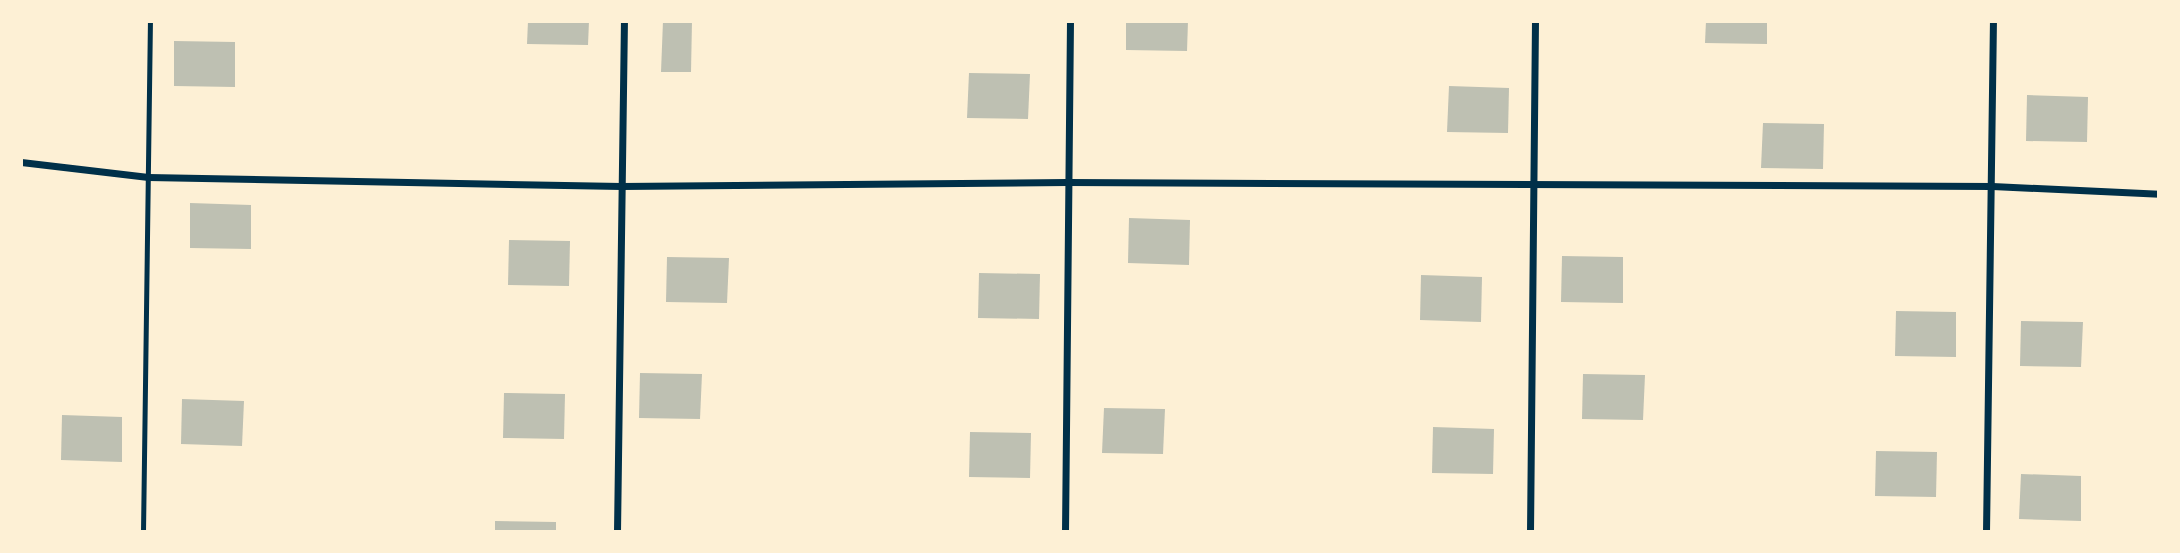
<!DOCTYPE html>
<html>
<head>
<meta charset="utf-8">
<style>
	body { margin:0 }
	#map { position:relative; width:2180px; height:553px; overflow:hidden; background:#fdf0d5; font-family:"Noto Sans",sans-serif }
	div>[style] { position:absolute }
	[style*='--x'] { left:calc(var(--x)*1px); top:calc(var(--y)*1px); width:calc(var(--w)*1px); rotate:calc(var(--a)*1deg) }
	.building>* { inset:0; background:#bec0b2 }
	.service>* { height:5px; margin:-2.5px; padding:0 2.5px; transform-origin:2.5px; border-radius:2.5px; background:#003049 }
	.minor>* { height:7px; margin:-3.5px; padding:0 3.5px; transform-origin:3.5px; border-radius:3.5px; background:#003049 }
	span { translate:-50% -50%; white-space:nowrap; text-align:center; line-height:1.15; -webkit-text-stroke:5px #fdf0d5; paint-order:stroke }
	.frame { position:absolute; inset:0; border:23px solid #fdf0d5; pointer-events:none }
</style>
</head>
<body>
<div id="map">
	<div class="building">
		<i style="clip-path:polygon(528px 21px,589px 21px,588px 45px,527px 44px)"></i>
		<i style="clip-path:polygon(663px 21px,692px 21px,691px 72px,661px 72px)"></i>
		<i style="clip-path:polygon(1126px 21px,1188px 21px,1187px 51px,1126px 50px)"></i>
		<i style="clip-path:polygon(1706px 21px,1767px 21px,1767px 44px,1705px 43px)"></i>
		<i style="clip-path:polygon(174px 41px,235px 42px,235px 87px,174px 86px)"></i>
		<i style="clip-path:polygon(969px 73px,1030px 74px,1028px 119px,967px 118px)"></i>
		<i style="clip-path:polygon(1449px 86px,1509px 88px,1508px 133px,1447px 132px)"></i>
		<i style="clip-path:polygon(2027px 95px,2088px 97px,2087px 142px,2026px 141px)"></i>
		<i style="clip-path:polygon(1763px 123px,1824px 124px,1823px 169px,1761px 168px)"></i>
		<i style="clip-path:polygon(190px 203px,251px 205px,251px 249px,190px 248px)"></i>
		<i style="clip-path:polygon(1129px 218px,1190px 220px,1189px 265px,1128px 263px)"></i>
		<i style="clip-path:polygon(509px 240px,570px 241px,569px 286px,508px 285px)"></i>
		<i style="clip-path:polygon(1562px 256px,1623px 257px,1623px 303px,1561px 302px)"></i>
		<i style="clip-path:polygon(667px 257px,729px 258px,727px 303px,666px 302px)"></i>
		<i style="clip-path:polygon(979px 273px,1040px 274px,1039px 319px,978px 318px)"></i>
		<i style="clip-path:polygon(1421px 275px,1482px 277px,1481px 322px,1420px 320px)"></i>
		<i style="clip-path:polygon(1896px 311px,1956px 312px,1956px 357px,1895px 356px)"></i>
		<i style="clip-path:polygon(2021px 321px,2083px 322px,2081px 367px,2020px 366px)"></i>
		<i style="clip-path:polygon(640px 373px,702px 374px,700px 419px,639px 418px)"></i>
		<i style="clip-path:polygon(1583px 374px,1645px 375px,1643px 420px,1582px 419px)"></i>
		<i style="clip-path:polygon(504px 393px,565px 394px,564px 439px,503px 438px)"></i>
		<i style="clip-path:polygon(182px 399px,244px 401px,242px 446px,181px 444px)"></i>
		<i style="clip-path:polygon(1104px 408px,1165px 409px,1163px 454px,1102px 453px)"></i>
		<i style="clip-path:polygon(62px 415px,122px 417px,122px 462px,61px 460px)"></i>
		<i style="clip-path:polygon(1433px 427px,1494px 429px,1493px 474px,1432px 473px)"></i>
		<i style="clip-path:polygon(970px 432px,1031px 433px,1030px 478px,969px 477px)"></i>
		<i style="clip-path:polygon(1876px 451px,1937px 452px,1936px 497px,1875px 496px)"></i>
		<i style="clip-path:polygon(2021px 474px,2081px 476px,2081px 521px,2019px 519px)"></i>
		<i style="clip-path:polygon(495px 521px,556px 522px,556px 532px,495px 532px)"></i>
	</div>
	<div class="service">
		<i style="--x:143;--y:532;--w:511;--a:-89.22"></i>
	</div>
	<div class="minor">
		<i style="--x:21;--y:162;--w:128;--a:6.7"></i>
		<i style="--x:148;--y:177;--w:473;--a:1.1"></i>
		<i style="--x:621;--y:186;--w:446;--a:-0.5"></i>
		<i style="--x:1067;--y:182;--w:925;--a:0.25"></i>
		<i style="--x:1992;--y:186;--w:167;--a:2.7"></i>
		<i style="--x:617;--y:532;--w:511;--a:-89.22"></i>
		<i style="--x:1065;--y:532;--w:511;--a:-89.44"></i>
		<i style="--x:1530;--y:532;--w:511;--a:-89.44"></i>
		<i style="--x:1986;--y:532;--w:511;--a:-89.22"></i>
	</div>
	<div class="frame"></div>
</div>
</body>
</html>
